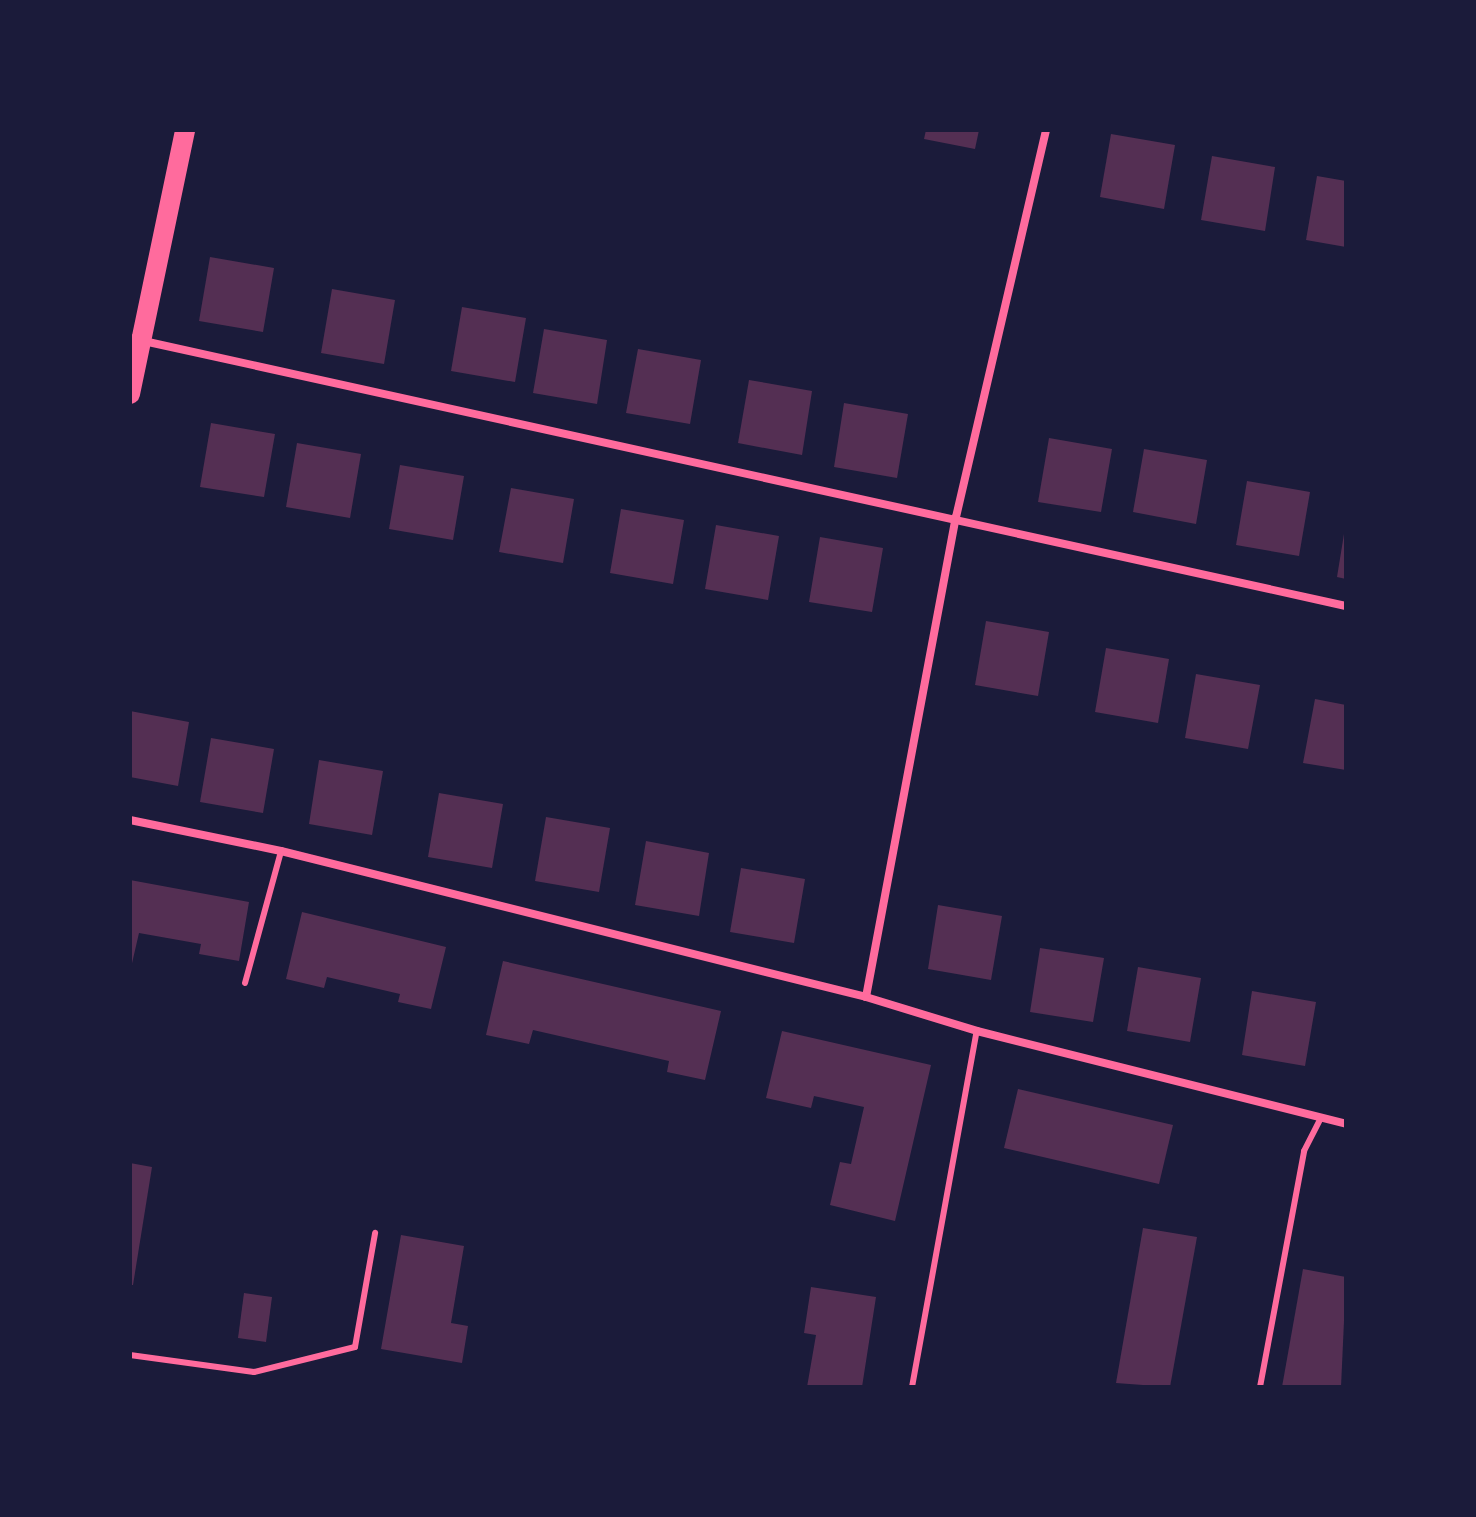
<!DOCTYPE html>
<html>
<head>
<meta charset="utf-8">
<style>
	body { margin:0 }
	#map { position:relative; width:1476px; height:1517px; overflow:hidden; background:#1b1b3a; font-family:"Roboto Condensed",sans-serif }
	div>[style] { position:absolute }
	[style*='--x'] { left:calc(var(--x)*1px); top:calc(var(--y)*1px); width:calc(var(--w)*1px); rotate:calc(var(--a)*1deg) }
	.building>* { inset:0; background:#542f53 }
	.service>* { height:6px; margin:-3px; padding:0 3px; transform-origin:3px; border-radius:3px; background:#ff6b9d }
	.minor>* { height:8px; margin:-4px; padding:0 4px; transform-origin:4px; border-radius:4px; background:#ff6b9d }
	.primary>* { height:20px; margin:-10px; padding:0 10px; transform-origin:10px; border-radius:10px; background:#ff6b9d }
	span { translate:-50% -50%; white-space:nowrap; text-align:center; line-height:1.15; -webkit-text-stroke:7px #1b1b3a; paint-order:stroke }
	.frame { position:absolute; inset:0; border:132px solid #1b1b3a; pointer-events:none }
</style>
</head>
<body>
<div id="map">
	<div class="building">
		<i style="clip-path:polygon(926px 130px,979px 130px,975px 149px,924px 139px)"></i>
		<i style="clip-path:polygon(1111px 134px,1175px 145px,1164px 209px,1100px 197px)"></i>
		<i style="clip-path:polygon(1212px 156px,1275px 167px,1265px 231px,1201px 220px)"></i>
		<i style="clip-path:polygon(1317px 176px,1346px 181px,1346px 247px,1306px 240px)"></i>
		<i style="clip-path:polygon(210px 257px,274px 268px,263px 332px,199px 321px)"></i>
		<i style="clip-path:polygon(332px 289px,395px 300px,384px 364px,321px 353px)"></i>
		<i style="clip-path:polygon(462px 307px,526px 318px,515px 382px,451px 371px)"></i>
		<i style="clip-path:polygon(544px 329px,607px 340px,597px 404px,533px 393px)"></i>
		<i style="clip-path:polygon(638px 349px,701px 360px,690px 424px,626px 413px)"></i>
		<i style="clip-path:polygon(749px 380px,812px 391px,802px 455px,738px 443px)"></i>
		<i style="clip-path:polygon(844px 403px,908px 414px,897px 478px,834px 467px)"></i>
		<i style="clip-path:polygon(211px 423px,275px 434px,264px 497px,200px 487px)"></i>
		<i style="clip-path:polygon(1049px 438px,1112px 449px,1101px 512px,1038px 502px)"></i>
		<i style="clip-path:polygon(297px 443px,361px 454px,350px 518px,286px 507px)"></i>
		<i style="clip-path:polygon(1144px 449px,1207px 460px,1196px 524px,1133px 512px)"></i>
		<i style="clip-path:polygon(400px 465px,464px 476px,453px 540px,389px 529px)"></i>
		<i style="clip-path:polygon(1247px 481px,1310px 492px,1299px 556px,1236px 545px)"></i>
		<i style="clip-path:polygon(511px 488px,574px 499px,563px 563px,499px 552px)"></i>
		<i style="clip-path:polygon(621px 509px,684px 520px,673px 584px,610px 573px)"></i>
		<i style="clip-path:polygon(716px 525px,779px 536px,768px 600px,705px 589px)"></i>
		<i style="clip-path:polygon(1344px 534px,1346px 535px,1346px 579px,1337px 577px)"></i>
		<i style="clip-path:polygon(820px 537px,883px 548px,872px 612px,809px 602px)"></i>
		<i style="clip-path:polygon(986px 621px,1049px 632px,1038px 696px,975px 685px)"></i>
		<i style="clip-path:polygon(1106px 648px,1169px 659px,1158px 723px,1095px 712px)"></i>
		<i style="clip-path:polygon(1196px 674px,1260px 685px,1248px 749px,1185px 738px)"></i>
		<i style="clip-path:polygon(1315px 699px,1346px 705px,1346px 770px,1303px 763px)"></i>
		<i style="clip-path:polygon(130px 711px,189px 722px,178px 786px,130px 777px)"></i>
		<i style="clip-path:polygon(211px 738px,274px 749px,263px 813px,200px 802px)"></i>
		<i style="clip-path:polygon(319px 760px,383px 771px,372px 835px,309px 824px)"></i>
		<i style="clip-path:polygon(439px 793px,503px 804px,492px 868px,428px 857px)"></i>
		<i style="clip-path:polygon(546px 817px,610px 828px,599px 892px,535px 881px)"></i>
		<i style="clip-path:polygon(646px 841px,709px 853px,699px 916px,635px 905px)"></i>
		<i style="clip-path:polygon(741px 868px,805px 879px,794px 943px,730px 932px)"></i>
		<i style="clip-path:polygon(130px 880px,249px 902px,239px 961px,199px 954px,201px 944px,139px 933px,130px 972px)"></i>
		<i style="clip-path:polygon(938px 905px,1002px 916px,991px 980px,928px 969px)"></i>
		<i style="clip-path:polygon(302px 912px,446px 947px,431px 1009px,398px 1002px,400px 994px,327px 977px,324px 988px,286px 979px)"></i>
		<i style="clip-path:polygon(1040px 948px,1104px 958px,1093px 1022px,1030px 1012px)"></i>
		<i style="clip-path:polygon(503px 961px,721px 1011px,705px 1080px,667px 1072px,669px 1061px,533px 1030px,529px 1044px,486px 1035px)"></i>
		<i style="clip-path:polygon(1138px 967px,1201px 978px,1190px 1042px,1127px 1031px)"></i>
		<i style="clip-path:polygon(1252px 991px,1316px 1002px,1305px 1066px,1242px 1055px)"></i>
		<i style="clip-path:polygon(782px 1031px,931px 1065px,895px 1221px,830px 1205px,840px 1162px,851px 1164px,864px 1107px,814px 1096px,811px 1108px,766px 1098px)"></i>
		<i style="clip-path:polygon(1018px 1089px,1173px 1125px,1159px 1184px,1004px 1148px)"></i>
		<i style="clip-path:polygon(130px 1163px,152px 1167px,133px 1285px,130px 1285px)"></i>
		<i style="clip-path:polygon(1143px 1228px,1197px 1237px,1170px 1387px,1116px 1383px)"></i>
		<i style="clip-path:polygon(401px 1235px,464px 1246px,451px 1323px,468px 1326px,462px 1363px,381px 1349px)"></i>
		<i style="clip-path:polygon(1303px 1269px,1346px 1277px,1341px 1387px,1282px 1387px)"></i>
		<i style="clip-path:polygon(811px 1287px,876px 1297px,862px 1387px,807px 1387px,816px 1335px,804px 1333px)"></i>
		<i style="clip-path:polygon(244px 1293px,272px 1297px,266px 1342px,238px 1338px)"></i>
	</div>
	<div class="service">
		<i style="--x:245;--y:983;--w:137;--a:-74.7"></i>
		<i style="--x:130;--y:1355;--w:125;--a:7.8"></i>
		<i style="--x:254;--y:1372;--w:104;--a:-13.9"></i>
		<i style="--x:355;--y:1347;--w:116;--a:-80"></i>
		<i style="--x:912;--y:1387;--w:362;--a:-79.7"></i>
		<i style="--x:1260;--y:1387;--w:240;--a:-79.4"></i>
		<i style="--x:1304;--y:1151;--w:37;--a:-63"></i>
	</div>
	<div class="minor">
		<i style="--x:130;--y:338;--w:1245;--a:12.43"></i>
		<i style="--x:130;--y:820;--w:154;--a:11.6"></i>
		<i style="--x:281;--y:851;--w:603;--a:14.01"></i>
		<i style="--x:866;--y:997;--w:116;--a:17"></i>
		<i style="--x:977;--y:1031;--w:381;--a:14.1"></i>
		<i style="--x:866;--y:997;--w:488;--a:-79.4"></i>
		<i style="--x:956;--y:517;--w:397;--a:-76.9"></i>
	</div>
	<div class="primary">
		<i style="--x:130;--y:394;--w:270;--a:-78.2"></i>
	</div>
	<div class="frame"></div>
</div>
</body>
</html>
